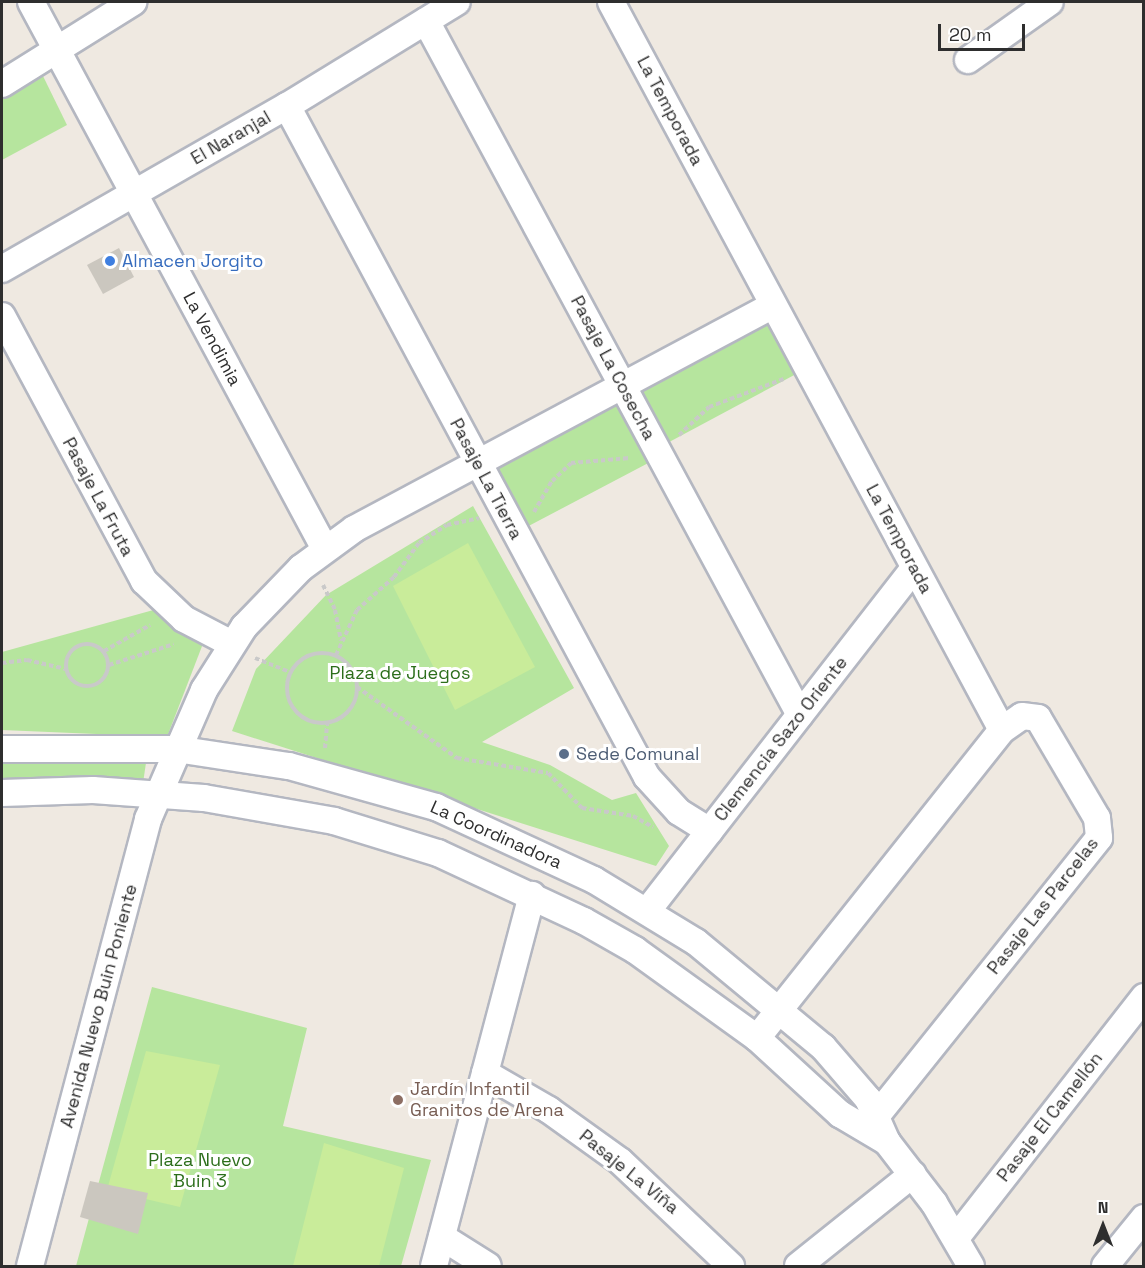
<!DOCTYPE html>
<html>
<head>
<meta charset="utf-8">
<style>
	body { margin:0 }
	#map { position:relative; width:1145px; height:1268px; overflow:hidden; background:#efe9e1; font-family:"Space Grotesk",sans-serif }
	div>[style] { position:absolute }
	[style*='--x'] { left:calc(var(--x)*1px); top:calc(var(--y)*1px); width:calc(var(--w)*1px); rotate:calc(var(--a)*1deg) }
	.green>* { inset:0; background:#b6e59e }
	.pitch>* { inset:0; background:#c9ec9a }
	.building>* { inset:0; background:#cbc7bf }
	.path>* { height:4px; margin-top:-2px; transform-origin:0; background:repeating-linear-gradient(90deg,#c9c9c9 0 4.5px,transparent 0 7.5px) }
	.path>.ring { margin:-2px; padding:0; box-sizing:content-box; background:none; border:4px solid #c9c9c9; border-radius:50% }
	.roads { filter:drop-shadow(2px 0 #b4b7c1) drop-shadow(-2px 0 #b4b7c1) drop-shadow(0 2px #b4b7c1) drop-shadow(0 -2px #b4b7c1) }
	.street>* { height:26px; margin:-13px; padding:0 13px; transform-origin:13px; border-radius:13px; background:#fff }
	.dots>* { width:16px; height:16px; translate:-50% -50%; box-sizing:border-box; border:3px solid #fff; border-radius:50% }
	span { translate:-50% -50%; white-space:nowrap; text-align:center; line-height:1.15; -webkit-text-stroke:6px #fff; paint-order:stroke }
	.street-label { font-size:18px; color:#2e2e2e }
	.shop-label { font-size:18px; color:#366cbe }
	.left { translate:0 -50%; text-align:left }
	.park-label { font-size:18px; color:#2c6e1b }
	.service-label { font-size:18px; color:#4e5e75 }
	.education-label { font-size:18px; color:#785e54 }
	.frame { position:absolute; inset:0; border:3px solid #2e2e2e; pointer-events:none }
	.north { position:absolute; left:1073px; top:1196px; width:60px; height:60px; -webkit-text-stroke:4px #fff; paint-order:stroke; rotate:0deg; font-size:16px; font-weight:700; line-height:24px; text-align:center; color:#2e2e2e }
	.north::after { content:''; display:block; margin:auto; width:21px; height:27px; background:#2e2e2e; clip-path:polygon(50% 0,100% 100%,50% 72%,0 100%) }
	.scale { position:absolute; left:938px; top:24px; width:87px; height:27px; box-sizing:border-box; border:3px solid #2e2e2e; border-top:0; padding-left:8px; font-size:18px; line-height:21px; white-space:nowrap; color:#2e2e2e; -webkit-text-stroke:4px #fff; paint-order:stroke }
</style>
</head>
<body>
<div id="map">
	<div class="green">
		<i style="clip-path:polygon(42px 74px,67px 125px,2px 160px,2px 96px)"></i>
		<i style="clip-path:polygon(768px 323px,798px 373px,658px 448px,631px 389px)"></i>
		<i style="clip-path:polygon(620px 396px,654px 460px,521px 530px,487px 466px)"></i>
		<i style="clip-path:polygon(473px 506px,574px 688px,482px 742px,550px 765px,612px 800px,636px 793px,669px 846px,656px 866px,232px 731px,256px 669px,326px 595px)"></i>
		<i style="clip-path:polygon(157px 609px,204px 641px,167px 737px,2px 730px,2px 652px)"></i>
		<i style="clip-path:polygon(147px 756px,143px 783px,2px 784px,2px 760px)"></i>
		<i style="clip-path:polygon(152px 987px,307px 1028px,283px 1126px,431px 1160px,401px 1266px,76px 1266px)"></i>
	</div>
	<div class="pitch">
		<i style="clip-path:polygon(468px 543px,535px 667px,455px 710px,393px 586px)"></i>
		<i style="clip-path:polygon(146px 1051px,220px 1065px,180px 1207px,107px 1190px)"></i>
		<i style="clip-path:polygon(324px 1143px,404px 1168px,379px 1266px,293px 1266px)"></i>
	</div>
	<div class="building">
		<i style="clip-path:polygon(119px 248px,134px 277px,103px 294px,87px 265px)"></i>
		<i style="clip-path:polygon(90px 1181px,148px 1193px,138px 1234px,80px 1217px)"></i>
	</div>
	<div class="path">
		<i style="--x:679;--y:435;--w:41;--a:-43"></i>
		<i style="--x:709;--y:407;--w:80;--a:-20.5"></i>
		<i style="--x:534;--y:512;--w:36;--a:-60"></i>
		<i style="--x:552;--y:481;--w:26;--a:-43"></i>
		<i style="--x:571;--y:463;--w:59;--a:-4.8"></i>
		<i style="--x:323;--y:585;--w:28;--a:64"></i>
		<i style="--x:335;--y:610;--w:31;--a:79"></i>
		<i class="ring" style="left:66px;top:644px;width:38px;height:38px"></i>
		<i style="--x:104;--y:651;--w:53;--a:-29.5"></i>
		<i class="ring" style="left:287px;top:653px;width:66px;height:66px"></i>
		<i style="--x:336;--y:655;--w:50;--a:-65"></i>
		<i style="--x:357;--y:610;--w:50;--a:-41.7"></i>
		<i style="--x:394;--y:577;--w:42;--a:-53.7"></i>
		<i style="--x:419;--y:543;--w:33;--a:-33"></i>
		<i style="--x:447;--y:525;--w:33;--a:-12"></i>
		<i style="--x:255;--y:658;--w:38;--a:22"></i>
		<i style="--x:2;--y:663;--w:25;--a:-7"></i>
		<i style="--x:27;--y:660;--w:40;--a:13"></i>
		<i style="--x:109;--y:665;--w:68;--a:-17.9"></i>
		<i style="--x:357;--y:687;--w:123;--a:35.4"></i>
		<i style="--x:457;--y:758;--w:92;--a:9.4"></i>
		<i style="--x:548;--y:773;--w:49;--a:45.8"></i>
		<i style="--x:582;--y:808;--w:52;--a:8.9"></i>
		<i style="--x:633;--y:816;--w:23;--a:29"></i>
		<i style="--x:325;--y:748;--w:25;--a:-85"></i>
	</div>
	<div class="roads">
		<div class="street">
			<i style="--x:31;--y:2;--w:621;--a:61.74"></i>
			<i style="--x:611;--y:2;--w:826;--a:61.76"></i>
			<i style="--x:426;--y:21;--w:788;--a:61.68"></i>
			<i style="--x:968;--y:60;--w:100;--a:-35.3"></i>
			<i style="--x:2;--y:84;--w:155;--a:-32"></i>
			<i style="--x:287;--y:106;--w:761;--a:61.79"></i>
			<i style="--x:647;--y:777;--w:47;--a:47.6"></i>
			<i style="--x:679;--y:812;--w:36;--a:32"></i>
			<i style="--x:2;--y:269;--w:328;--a:-29.8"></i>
			<i style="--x:287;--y:106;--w:199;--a:-31.5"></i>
			<i style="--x:2;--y:316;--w:301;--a:61.8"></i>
			<i style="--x:144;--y:581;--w:55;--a:43.5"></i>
			<i style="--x:184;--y:619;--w:54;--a:27.5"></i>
			<i style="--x:2;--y:749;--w:174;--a:0"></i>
			<i style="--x:176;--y:749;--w:114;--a:8.6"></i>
			<i style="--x:289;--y:766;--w:153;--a:15.6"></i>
			<i style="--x:436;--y:807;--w:174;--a:24.8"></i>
			<i style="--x:594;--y:880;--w:119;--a:31.3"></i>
			<i style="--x:696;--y:942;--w:165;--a:39.6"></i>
			<i style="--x:823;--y:1047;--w:69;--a:49.1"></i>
			<i style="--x:868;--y:1099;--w:47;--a:66.2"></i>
			<i style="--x:887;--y:1142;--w:77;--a:52.4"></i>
			<i style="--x:934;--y:1203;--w:73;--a:59.6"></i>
			<i style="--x:2;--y:793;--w:91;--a:-1.9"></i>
			<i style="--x:93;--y:790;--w:111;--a:4.1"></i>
			<i style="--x:204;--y:798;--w:132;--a:10"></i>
			<i style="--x:334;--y:821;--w:109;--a:17.1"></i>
			<i style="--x:438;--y:853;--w:161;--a:25"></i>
			<i style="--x:584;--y:921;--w:59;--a:29.6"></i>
			<i style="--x:635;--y:950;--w:150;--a:35.8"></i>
			<i style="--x:757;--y:1038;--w:113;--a:42.5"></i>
			<i style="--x:840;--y:1114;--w:55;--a:30.8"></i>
			<i style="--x:648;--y:910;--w:433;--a:-52.1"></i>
			<i style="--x:757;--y:1038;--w:394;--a:-51.5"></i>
			<i style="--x:1002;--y:730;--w:24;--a:-35"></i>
			<i style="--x:1022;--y:716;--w:16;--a:7"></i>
			<i style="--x:1038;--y:718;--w:116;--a:59.5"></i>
			<i style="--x:1097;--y:818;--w:20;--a:84"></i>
			<i style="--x:1099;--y:838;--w:355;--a:128.7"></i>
			<i style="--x:485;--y:1073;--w:74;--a:30"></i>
			<i style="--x:549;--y:1110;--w:87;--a:35.7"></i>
			<i style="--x:620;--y:1161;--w:153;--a:43.4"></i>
			<i style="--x:442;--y:1237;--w:54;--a:32.2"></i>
			<i style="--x:956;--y:1238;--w:306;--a:-52"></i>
			<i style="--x:30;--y:1266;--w:462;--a:-75.2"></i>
			<i style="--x:148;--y:819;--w:141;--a:-66.5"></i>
			<i style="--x:204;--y:690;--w:75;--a:-57.6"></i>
			<i style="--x:244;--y:627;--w:82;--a:-46"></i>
			<i style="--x:301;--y:568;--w:66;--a:-36.3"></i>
			<i style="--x:354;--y:529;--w:475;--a:-28.1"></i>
			<i style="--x:434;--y:1266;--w:384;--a:-75.2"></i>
			<i style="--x:798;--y:1266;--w:147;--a:-38.7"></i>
			<i style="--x:1105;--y:1266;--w:62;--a:-50.9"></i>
		</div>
	</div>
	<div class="dots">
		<i style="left:110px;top:261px;background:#3f7fe0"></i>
		<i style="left:564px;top:754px;background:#5c6f8a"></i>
		<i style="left:398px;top:1100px;background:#8d6e63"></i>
	</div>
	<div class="street-label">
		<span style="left:670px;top:111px;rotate:62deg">La Temporada</span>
		<span style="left:231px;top:138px;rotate:-30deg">El Naranjal</span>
		<span style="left:212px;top:339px;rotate:62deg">La Vendimia</span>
		<span style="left:613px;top:368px;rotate:62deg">Pasaje La Cosecha</span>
		<span style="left:486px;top:479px;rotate:62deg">Pasaje La Tierra</span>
		<span style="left:98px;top:497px;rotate:62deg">Pasaje La Fruta</span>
		<span style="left:899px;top:539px;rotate:62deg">La Temporada</span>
		<span style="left:781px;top:739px;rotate:-52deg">Clemencia Sazo Oriente</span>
		<span style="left:496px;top:835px;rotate:24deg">La Coordinadora</span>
		<span style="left:1043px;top:906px;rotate:-52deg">Pasaje Las Parcelas</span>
		<span style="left:99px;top:1006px;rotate:-75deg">Avenida Nuevo Buin Poniente</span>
		<span style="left:1050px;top:1117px;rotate:-52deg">Pasaje El Camellón</span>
		<span style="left:629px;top:1172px;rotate:39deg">Pasaje La Viña</span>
	</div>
	<div class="shop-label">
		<span class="left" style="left:122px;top:261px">Almacen Jorgito</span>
	</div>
	<div class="park-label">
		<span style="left:400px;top:673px">Plaza de Juegos</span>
		<span style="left:200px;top:1171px">Plaza Nuevo<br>Buin 3</span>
	</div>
	<div class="service-label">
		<span class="left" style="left:576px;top:754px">Sede Comunal</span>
	</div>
	<div class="education-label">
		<span class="left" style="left:410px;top:1100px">Jardín Infantil<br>Granitos de Arena</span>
	</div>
	<div class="frame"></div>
	<div class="north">N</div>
	<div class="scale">20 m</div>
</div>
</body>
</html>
